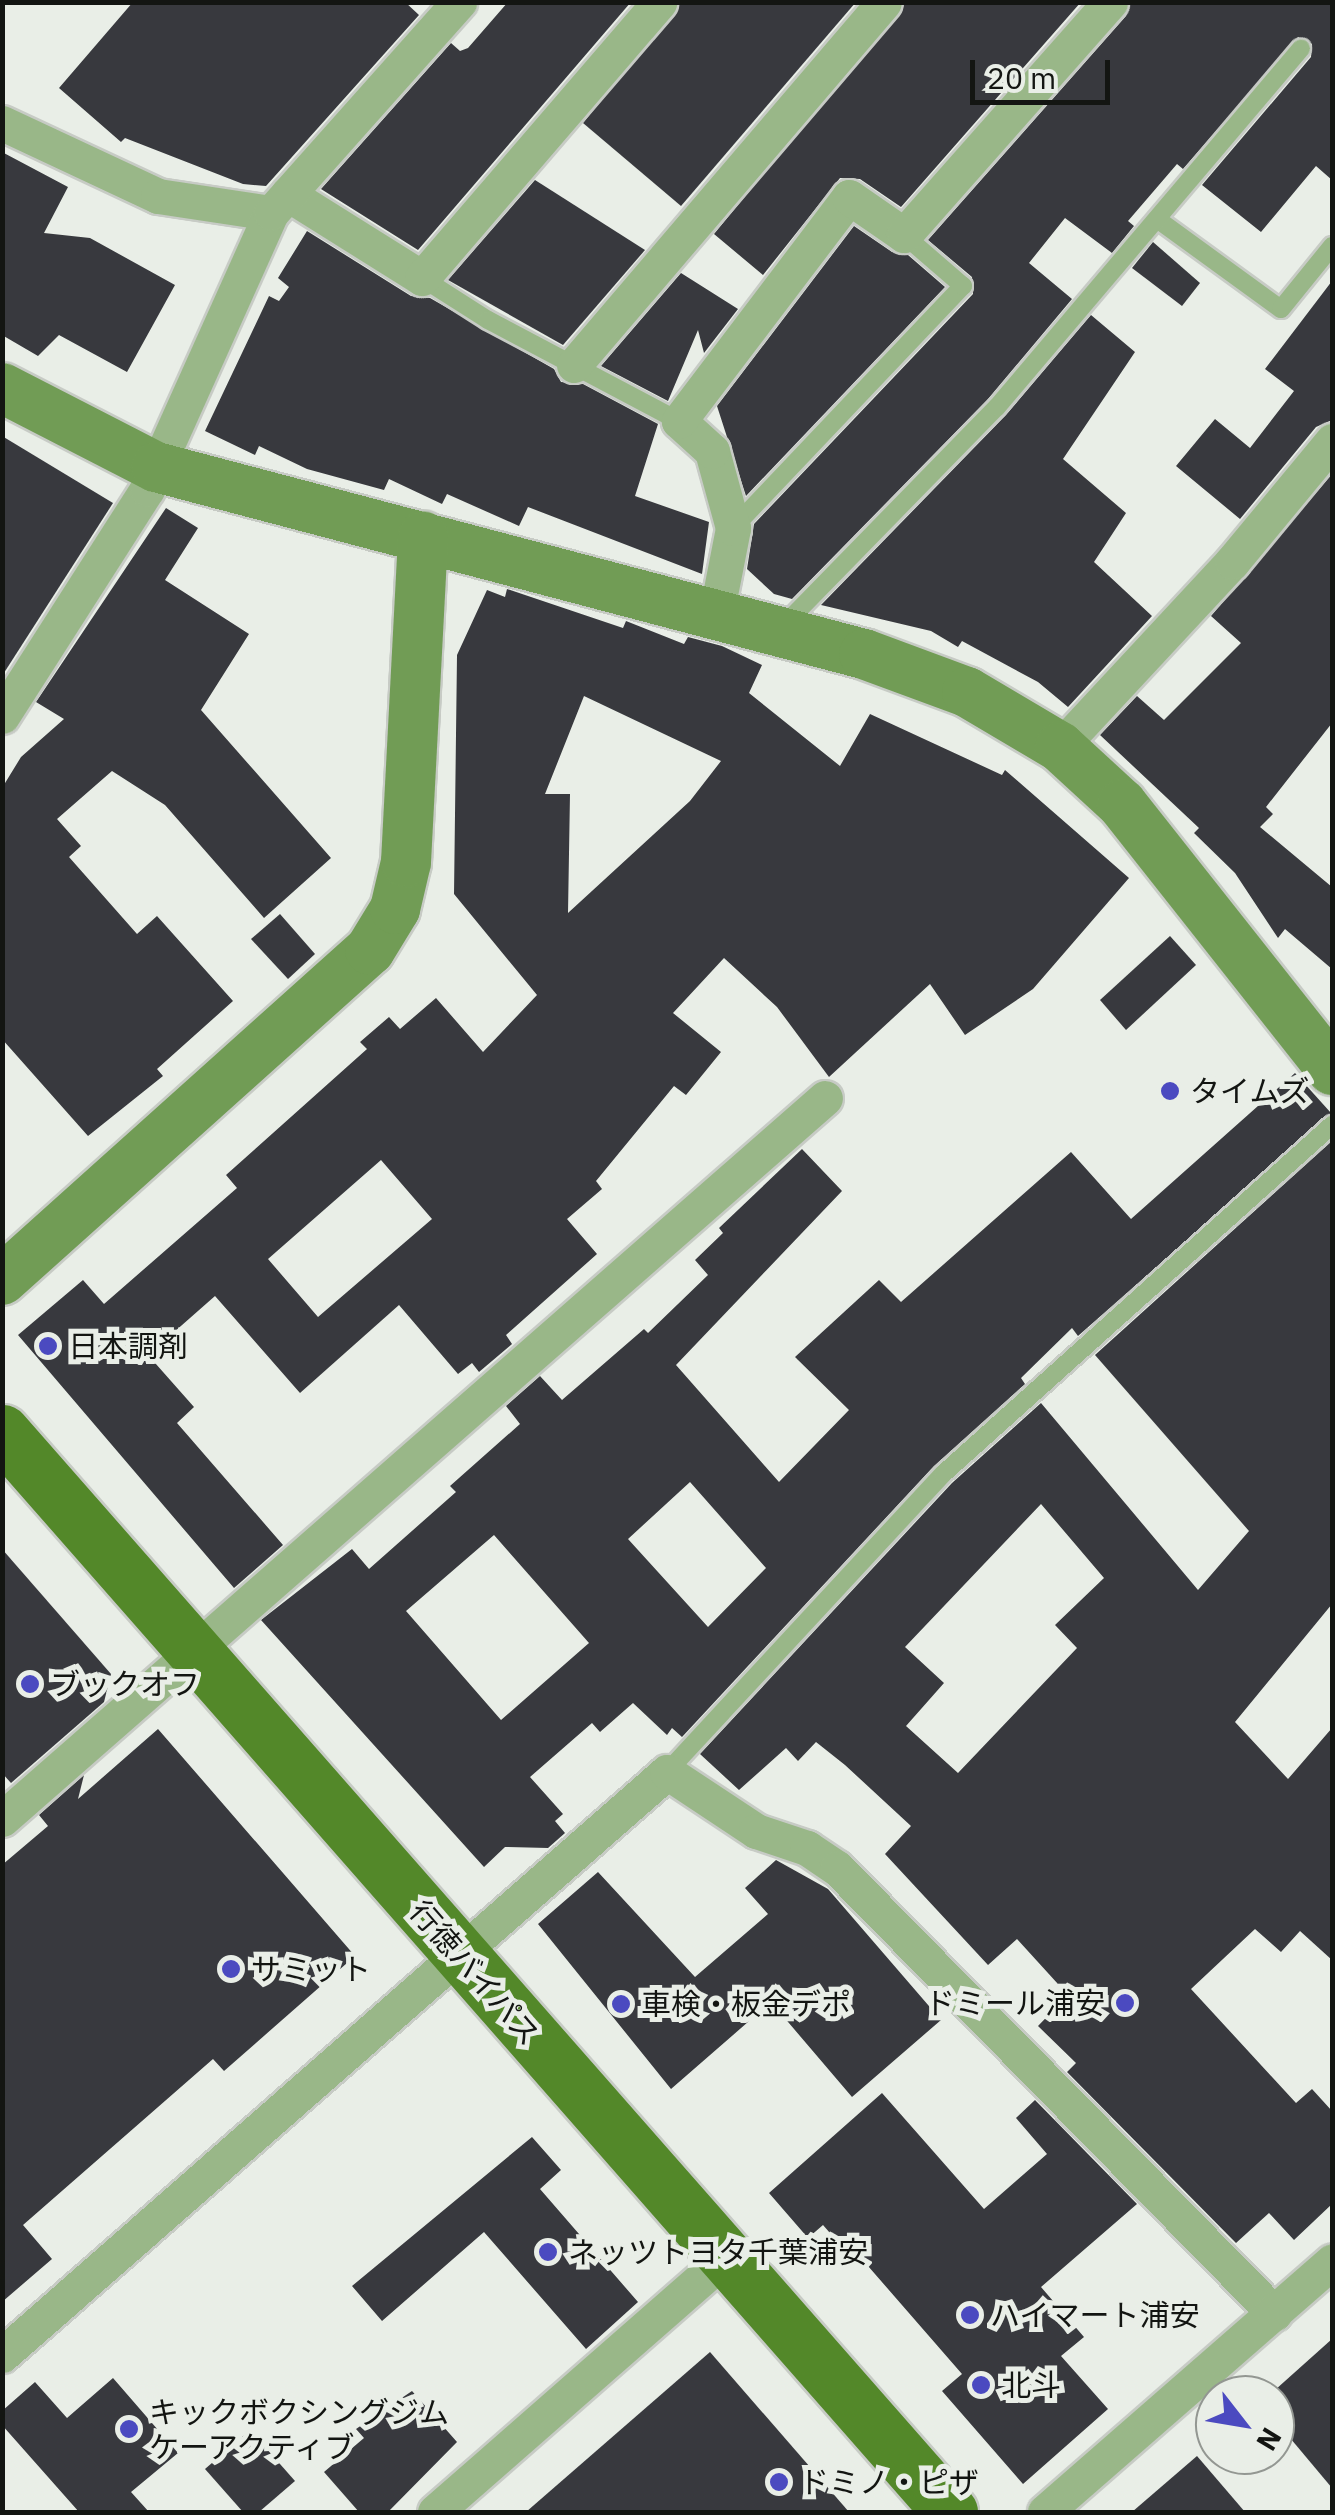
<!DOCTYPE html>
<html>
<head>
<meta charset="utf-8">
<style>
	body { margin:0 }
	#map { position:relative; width:1335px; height:2515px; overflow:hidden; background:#e9eee7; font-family:"IBM Plex Sans","Noto Sans JP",sans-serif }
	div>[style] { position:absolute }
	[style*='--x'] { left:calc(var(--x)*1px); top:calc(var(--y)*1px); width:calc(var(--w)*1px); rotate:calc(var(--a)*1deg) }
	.building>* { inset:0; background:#38393e }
	.roads { filter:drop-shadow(2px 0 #c7cbc5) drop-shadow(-2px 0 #c7cbc5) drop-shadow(0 2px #c7cbc5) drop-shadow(0 -2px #c7cbc5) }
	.lane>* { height:18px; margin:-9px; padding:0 9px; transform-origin:9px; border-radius:9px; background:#99b788 }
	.street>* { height:35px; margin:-17.5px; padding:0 17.5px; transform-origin:17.5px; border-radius:17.5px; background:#99b788 }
	.secondary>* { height:50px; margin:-25px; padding:0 25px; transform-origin:25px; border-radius:25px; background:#719c55 }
	.primary>* { height:55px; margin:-27.5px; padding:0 27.5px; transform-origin:27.5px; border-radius:27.5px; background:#538829 }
	.dots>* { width:28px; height:28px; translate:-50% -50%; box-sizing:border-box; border:5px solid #e9eee7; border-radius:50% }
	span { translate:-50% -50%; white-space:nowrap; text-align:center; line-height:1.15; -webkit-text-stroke:10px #e9eee7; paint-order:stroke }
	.poi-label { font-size:30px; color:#131512 }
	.left { translate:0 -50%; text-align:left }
	.right { translate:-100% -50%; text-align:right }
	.street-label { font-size:30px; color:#131512 }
	.frame { position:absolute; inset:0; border:5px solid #131512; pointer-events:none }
	.north { position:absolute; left:1195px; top:2375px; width:100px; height:100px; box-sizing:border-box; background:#e9eee7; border:2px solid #939792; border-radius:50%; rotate:121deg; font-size:28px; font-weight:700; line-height:40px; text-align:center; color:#131512 }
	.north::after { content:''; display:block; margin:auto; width:35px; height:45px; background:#4b4ac0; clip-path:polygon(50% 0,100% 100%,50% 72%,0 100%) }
	.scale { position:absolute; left:970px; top:60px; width:140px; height:45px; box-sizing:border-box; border:5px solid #131512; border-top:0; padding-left:12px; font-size:30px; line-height:35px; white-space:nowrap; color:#131512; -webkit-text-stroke:8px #e9eee7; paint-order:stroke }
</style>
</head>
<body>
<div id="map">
	<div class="building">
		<i style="clip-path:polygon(133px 2px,405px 2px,419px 15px,266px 186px,243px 184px,125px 138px,121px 142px,59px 88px)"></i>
		<i style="clip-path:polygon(508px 2px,631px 2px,418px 250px,321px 189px,451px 43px,460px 51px,468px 48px)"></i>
		<i style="clip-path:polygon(680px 2px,856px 2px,681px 206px,583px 123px)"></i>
		<i style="clip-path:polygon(905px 2px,1081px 2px,901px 207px,860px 179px,840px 178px,763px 275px,714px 234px)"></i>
		<i style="clip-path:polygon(1131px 2px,1332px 2px,1332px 180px,1316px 166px,1261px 232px,1202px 185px,1311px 57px,1312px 44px,1298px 37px,1183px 169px,1177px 164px,1128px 221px,1134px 226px,1112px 253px,1065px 218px,1029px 263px,1072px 299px,988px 399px,792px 599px,774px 594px,747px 569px,754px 524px,973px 294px,972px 277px,928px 240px,1126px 16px)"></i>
		<i style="clip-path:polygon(2px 152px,68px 187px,44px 233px,90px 238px,175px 285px,127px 372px,59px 335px,38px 356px,2px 335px)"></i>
		<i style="clip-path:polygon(535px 180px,645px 250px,563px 345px,448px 280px)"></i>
		<i style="clip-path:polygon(854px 226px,892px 252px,908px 255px,945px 287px,746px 496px,717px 406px)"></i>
		<i style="clip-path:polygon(307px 231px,411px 296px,430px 298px,554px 369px,561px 382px,583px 384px,658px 424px,635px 496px,709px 522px,702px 574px,528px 507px,519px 526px,447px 494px,442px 504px,389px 479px,384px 490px,307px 469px,259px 446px,255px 455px,205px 431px,269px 296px,279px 301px,289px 287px,278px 278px)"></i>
		<i style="clip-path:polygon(1153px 242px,1200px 283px,1182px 306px,1132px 268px)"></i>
		<i style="clip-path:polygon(681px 273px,738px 309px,704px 353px,698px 330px,668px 401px,601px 366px)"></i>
		<i style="clip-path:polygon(1332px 281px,1332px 420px,1316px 427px,1240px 519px,1176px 466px,1215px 419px,1250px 448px,1294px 391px,1265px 369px)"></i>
		<i style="clip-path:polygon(1091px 315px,1135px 352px,1063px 459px,1126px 513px,1094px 562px,1152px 616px,1068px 707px,1038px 682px,962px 641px,958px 647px,931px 631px,821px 605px,1006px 415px)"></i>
		<i style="clip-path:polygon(2px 436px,113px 503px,2px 676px)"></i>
		<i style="clip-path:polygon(1332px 474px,1332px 723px,1266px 807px,1273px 814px,1260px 827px,1332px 887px,1332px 969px,1285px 929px,1278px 938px,1235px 873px,1194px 833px,1199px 828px,1100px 735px,1137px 696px,1164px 720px,1241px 643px,1211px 616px)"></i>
		<i style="clip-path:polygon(166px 508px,198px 528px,165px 580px,249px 634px,201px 710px,331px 858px,264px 918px,165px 805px,112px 771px,57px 819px,81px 846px,69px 857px,137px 934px,157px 916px,233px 1001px,157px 1069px,163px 1076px,88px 1136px,2px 1039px,2px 788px,21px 757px,64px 719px,36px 702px)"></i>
		<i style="clip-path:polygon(evenodd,507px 589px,623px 628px,626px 621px,684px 644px,688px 637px,722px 646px,762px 665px,749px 693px,840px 766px,870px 714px,1002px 775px,1005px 770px,1129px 878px,1033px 989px,965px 1035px,930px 984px,829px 1077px,777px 1007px,724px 958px,673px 1013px,721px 1052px,686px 1095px,674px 1086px,596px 1181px,602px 1189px,567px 1219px,597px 1254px,506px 1335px,512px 1344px,479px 1372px,472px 1363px,458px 1374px,399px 1305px,300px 1393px,215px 1296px,148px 1355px,194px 1407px,177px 1423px,283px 1545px,234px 1588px,18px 1335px,83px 1280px,104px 1304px,237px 1188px,226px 1175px,367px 1049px,360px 1042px,389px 1017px,400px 1029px,436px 998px,483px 1052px,537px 995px,454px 894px,457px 655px,487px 590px,505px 597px,507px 589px,584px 696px,721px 761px,690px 801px,568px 913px,570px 794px,545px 794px,584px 696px,507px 589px,381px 1160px,432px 1219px,318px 1317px,268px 1259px,381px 1160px)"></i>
		<i style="clip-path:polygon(280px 914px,315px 954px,288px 979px,251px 939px)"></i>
		<i style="clip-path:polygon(1170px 936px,1196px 965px,1126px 1030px,1100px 1000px)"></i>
		<i style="clip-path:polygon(evenodd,1295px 1073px,1331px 1113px,1078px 1336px,1072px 1328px,1021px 1378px,1025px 1384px,934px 1466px,682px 1737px,672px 1728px,667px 1735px,633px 1703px,600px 1732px,592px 1723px,530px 1777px,563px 1814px,555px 1821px,565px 1833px,548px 1848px,505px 1847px,484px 1867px,261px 1620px,352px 1549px,369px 1569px,456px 1492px,450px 1486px,520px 1424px,506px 1406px,540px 1376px,562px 1400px,644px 1329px,648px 1333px,708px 1275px,695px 1260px,723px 1233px,719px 1228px,802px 1149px,842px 1191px,676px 1365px,779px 1482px,849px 1410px,795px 1357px,879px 1280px,901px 1302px,1071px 1152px,1131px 1219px,1295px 1073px,690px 1482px,766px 1568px,708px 1627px,628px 1539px,690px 1482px,1295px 1073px,494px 1535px,589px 1643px,501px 1720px,406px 1611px,494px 1535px)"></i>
		<i style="clip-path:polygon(evenodd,1332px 1141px,1332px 1604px,1235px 1722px,1288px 1779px,1332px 1728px,1332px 1960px,1300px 1931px,1281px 1952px,1255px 1929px,1191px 1989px,1296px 2103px,1312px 2089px,1332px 2111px,1332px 2204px,1294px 2240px,1269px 2213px,1236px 2243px,1067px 2072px,1076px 2063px,1038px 2026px,1068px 1995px,1017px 1939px,988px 1965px,885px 1854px,911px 1826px,845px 1765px,816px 1742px,798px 1761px,786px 1748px,739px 1790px,700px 1754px,952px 1483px,1041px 1403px,1198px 1590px,1249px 1531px,1095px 1355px,1332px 1141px,1041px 1504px,1104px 1578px,1055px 1625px,1077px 1648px,958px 1773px,906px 1726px,944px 1683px,905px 1647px,1041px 1504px)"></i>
		<i style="clip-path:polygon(2px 1549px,111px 1674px,104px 1702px,11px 1783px,2px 1773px)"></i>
		<i style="clip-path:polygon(158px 1729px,355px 1956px,224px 2071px,213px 2059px,23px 2225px,52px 2259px,2px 2302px,2px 1865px,48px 1826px,39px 1815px,84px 1775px,78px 1799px)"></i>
		<i style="clip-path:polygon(776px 1860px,828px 1889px,941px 2020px,852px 2097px,771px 2002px,671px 2089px,538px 1924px,598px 1872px,695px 1977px,768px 1914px,745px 1888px)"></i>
		<i style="clip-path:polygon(882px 2093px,984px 2209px,1047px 2154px,1016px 2118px,1035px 2100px,1137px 2204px,1041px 2287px,1084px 2337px,1061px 2356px,1108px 2409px,1023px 2484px,942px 2391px,962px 2374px,848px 2243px,843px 2248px,823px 2225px,808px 2238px,769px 2193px)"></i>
		<i style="clip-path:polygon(532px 2137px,561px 2170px,540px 2189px,638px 2302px,586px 2349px,484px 2232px,382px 2321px,352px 2286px)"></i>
		<i style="clip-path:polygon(1332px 2339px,1332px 2488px,1275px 2420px,1275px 2390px)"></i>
		<i style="clip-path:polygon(710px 2352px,849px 2512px,526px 2512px)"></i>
		<i style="clip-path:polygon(113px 2378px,178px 2453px,131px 2492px,149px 2512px,79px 2512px,2px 2425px,2px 2411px,35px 2382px,67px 2418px)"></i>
		<i style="clip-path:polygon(412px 2391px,457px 2442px,388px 2512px,359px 2512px,324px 2472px,364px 2438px,356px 2429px)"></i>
		<i style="clip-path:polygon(250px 2430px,295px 2481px,259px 2512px,243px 2512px,205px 2469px)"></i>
		<i style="clip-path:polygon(1197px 2456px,1245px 2512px,1132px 2512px)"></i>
	</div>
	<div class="roads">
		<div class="lane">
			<i style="--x:1157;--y:219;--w:153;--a:36"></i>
			<i style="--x:1281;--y:309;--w:81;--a:-51"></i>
			<i style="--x:422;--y:278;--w:78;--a:32.5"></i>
			<i style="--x:488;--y:320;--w:216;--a:27.9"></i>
			<i style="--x:733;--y:528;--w:334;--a:-46.5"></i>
			<i style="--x:963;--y:286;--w:78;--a:-139.2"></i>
			<i style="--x:784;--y:625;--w:305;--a:-45.7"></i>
			<i style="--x:997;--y:407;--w:470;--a:-49.7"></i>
			<i style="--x:667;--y:1772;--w:406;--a:-47.2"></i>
			<i style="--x:943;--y:1474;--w:523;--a:-41.9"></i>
		</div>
		<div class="street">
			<i style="--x:2;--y:123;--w:172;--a:25.1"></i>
			<i style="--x:158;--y:196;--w:114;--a:8.6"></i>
			<i style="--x:288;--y:194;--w:158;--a:32.1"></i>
			<i style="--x:422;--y:278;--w:364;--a:-49.3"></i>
			<i style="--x:574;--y:365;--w:477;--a:-49.5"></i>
			<i style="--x:716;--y:615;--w:89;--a:-78.9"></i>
			<i style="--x:733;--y:528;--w:80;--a:-105.3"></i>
			<i style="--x:712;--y:451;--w:45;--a:-137.7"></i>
			<i style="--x:679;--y:421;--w:281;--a:-52.8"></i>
			<i style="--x:849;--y:197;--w:67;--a:34.6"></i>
			<i style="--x:904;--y:235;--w:311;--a:-48.5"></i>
			<i style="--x:2;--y:716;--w:269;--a:-57.4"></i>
			<i style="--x:147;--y:489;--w:303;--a:-65.8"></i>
			<i style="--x:271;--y:213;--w:283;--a:-48.3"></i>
			<i style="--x:1060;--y:747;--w:253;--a:-47.1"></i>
			<i style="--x:1232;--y:562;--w:157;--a:-50.4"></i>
			<i style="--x:2;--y:1819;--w:1094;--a:-41.22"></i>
			<i style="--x:2;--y:2355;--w:884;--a:-41.24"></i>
			<i style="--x:667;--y:1772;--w:107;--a:33.5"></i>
			<i style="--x:756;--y:1831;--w:54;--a:18.4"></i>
			<i style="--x:807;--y:1848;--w:36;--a:34"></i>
			<i style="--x:837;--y:1868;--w:624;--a:45.52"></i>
			<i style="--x:435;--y:2512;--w:386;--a:-41.2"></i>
			<i style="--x:1045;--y:2512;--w:381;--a:-41.1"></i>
		</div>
		<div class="secondary">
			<i style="--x:2;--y:388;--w:173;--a:27.2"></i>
			<i style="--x:156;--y:467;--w:732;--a:14.8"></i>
			<i style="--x:864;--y:654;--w:110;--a:20.3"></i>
			<i style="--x:967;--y:692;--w:108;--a:30.6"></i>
			<i style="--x:1060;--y:747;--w:84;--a:42.6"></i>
			<i style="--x:1122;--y:804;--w:339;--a:51.7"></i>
			<i style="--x:2;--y:1280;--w:494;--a:-41.9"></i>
			<i style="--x:370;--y:950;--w:48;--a:-58.6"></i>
			<i style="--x:395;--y:909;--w:48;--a:-76.8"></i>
			<i style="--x:406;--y:862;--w:326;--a:-87"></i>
		</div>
		<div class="primary">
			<i style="--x:2;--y:1432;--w:1437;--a:48.72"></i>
		</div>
	</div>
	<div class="dots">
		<i style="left:1170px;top:1091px;background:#4b4ac0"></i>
		<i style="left:48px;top:1346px;background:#4b4ac0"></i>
		<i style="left:30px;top:1684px;background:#4b4ac0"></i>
		<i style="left:231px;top:1969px;background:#4b4ac0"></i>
		<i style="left:1125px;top:2003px;background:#4b4ac0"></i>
		<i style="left:621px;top:2004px;background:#4b4ac0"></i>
		<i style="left:548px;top:2252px;background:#4b4ac0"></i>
		<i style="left:970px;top:2315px;background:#4b4ac0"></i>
		<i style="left:981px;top:2385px;background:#4b4ac0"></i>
		<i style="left:129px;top:2429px;background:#4b4ac0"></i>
		<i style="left:779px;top:2482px;background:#4b4ac0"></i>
	</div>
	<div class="poi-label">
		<span class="left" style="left:1190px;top:1091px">タイムズ</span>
		<span class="left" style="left:68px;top:1346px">日本調剤</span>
		<span class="left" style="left:50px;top:1684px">ブックオフ</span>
		<span class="left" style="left:251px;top:1969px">サミット</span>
		<span class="right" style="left:1105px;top:2003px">ドミール浦安</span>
		<span class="left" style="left:641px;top:2004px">車検・板金デポ</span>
		<span class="left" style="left:568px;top:2252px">ネッツトヨタ千葉浦安</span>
		<span class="left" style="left:990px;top:2315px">ハイマート浦安</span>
		<span class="left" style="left:1001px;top:2385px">北斗</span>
		<span class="left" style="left:149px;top:2429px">キックボクシングジム<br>ケーアクティブ</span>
		<span class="left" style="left:799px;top:2482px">ドミノ・ピザ</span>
	</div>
	<div class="street-label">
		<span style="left:475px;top:1973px;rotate:49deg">行徳バイパス</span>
	</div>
	<div class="frame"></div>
	<div class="north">N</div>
	<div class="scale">20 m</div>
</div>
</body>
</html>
